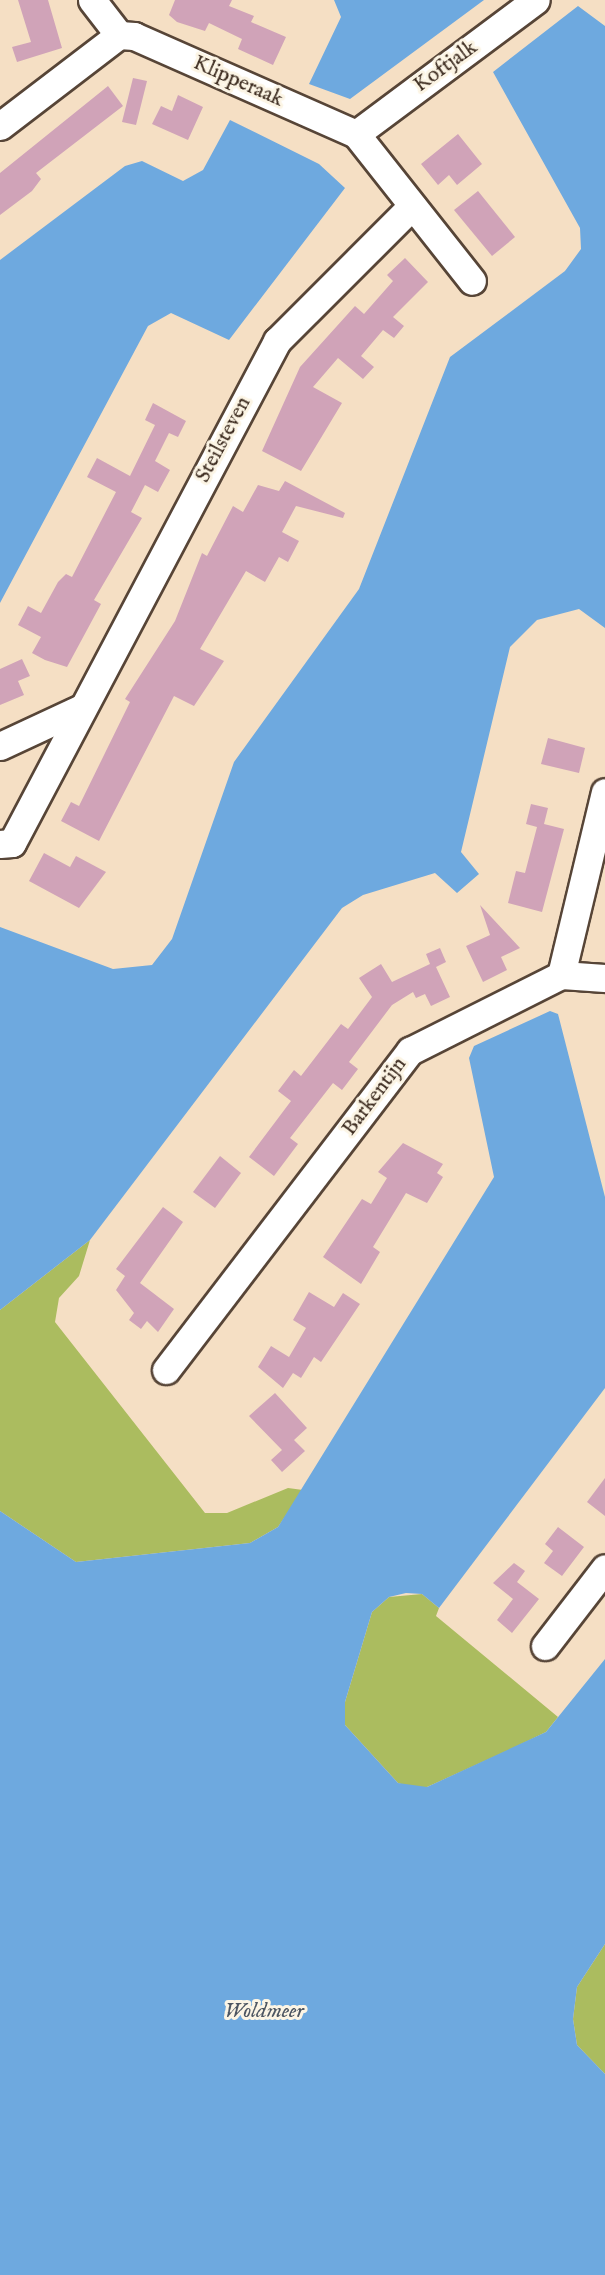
<!DOCTYPE html>
<html>
<head>
<meta charset="utf-8">
<style>
	body { margin:0 }
	#map { position:relative; width:605px; height:2275px; overflow:hidden; background:#f5dfc4; font-family:"IM FELL English",serif }
	div>[style] { position:absolute }
	[style*='--x'] { left:calc(var(--x)*1px); top:calc(var(--y)*1px); width:calc(var(--w)*1px); rotate:calc(var(--a)*1deg) }
	.green>* { inset:0; background:#abbc5f }
	.water>* { inset:0; background:#6ea9df }
	.building>* { inset:0; background:#d0a3b8 }
	.roads { filter:drop-shadow(2px 0 #574537) drop-shadow(-2px 0 #574537) drop-shadow(0 2px #574537) drop-shadow(0 -2px #574537) }
	.minor>* { height:27px; margin:-13.5px; padding:0 13.5px; transform-origin:13.5px; border-radius:13.5px; background:#fff }
	span { translate:-50% -50%; white-space:nowrap; text-align:center; line-height:1.15; -webkit-text-stroke:6px #fcf5e5; paint-order:stroke }
	.street-label { font-size:21px; color:#3b2a1e }
	.water-label { font-size:22px; color:#4d5662; font-style:italic }
</style>
</head>
<body>
<div id="map">
	<div class="green">
		<i style="clip-path:polygon(90px 1240px,79px 1276px,59px 1298px,55px 1322px,205px 1513px,227px 1513px,288px 1488px,303px 1490px,278px 1527px,250px 1543px,76px 1562px,0 1511px,0 1310px)"></i>
		<i style="clip-path:polygon(422px 1594px,439px 1608px,436px 1616px,558px 1717px,546px 1732px,509px 1750px,427px 1787px,410px 1787px,398px 1783px,345px 1725px,345px 1702px,372px 1612px,389px 1597px)"></i>
		<i style="clip-path:polygon(605px 1944px,605px 2074px,577px 2045px,573px 2019px,577px 1987px)"></i>
	</div>
	<div class="water">
		<i style="clip-path:polygon(334px 0,484px 0,350px 99px,309px 84px,341px 17px)"></i>
		<i style="clip-path:polygon(578px 6px,605px 26px,605px 628px,579px 609px,537px 620px,510px 647px,461px 852px,479px 874px,457px 893px,435px 873px,363px 895px,342px 908px,90px 1240px,0 1310px,0 927px,113px 969px,152px 965px,172px 939px,234px 762px,359px 589px,450px 357px,565px 271px,581px 249px,580px 228px,493px 72px)"></i>
		<i style="clip-path:polygon(230px 120px,319px 164px,345px 188px,229px 340px,171px 313px,148px 326px,0 603px,0 260px,125px 166px,142px 161px,183px 181px,203px 170px)"></i>
		<i style="clip-path:polygon(550px 1011px,558px 1014px,605px 1197px,605px 1388px,439px 1608px,422px 1594px,406px 1593px,389px 1597px,372px 1612px,345px 1702px,345px 1725px,398px 1783px,427px 1787px,546px 1732px,605px 1659px,605px 1944px,577px 1987px,573px 2019px,577px 2045px,605px 2074px,605px 2275px,0 2275px,0 1511px,76px 1562px,250px 1543px,278px 1527px,494px 1177px,469px 1058px,474px 1046px)"></i>
	</div>
	<div class="building">
		<i style="clip-path:polygon(18px 0,48px 0,62px 48px,17px 62px,12px 47px,31px 42px)"></i>
		<i style="clip-path:polygon(175px 0,232px 0,229px 6px,254px 16px,251px 22px,286px 37px,273px 65px,238px 49px,242px 39px,209px 23px,205px 31px,177px 22px,169px 15px)"></i>
		<i style="clip-path:polygon(133px 78px,147px 81px,136px 125px,122px 122px)"></i>
		<i style="clip-path:polygon(108px 86px,123px 106px,36px 173px,41px 179px,32px 191px,0 215px,0 173px)"></i>
		<i style="clip-path:polygon(178px 95px,203px 107px,188px 140px,152px 124px,161px 106px,172px 111px)"></i>
		<i style="clip-path:polygon(458px 134px,482px 164px,457px 185px,449px 175px,438px 185px,421px 164px)"></i>
		<i style="clip-path:polygon(478px 191px,515px 237px,492px 256px,454px 210px)"></i>
		<i style="clip-path:polygon(405px 258px,428px 282px,393px 317px,404px 326px,394px 338px,383px 330px,361px 356px,374px 367px,363px 379px,338px 358px,313px 387px,342px 403px,301px 471px,262px 451px,300px 367px,355px 306px,364px 314px,393px 281px,387px 275px)"></i>
		<i style="clip-path:polygon(153px 403px,186px 421px,178px 437px,169px 433px,155px 461px,170px 470px,158px 492px,145px 485px,131px 512px,142px 518px,94px 600px,101px 604px,67px 667px,45px 660px,32px 653px,41px 637px,18px 625px,28px 606px,41px 613px,58px 582px,66px 574px,72px 577px,116px 492px,87px 477px,97px 458px,130px 476px,155px 425px,145px 420px)"></i>
		<i style="clip-path:polygon(285px 481px,345px 513px,343px 518px,296px 506px,282px 532px,299px 541px,288px 562px,279px 557px,265px 582px,246px 571px,200px 649px,224px 661px,194px 706px,174px 696px,99px 841px,61px 821px,71px 802px,79px 806px,130px 702px,125px 699px,175px 621px,202px 553px,207px 556px,233px 506px,243px 512px,258px 485px,279px 491px)"></i>
		<i style="clip-path:polygon(22px 659px,30px 676px,18px 681px,24px 695px,0 705px,0 669px)"></i>
		<i style="clip-path:polygon(548px 738px,585px 748px,579px 773px,541px 764px)"></i>
		<i style="clip-path:polygon(531px 804px,548px 808px,544px 824px,564px 829px,542px 912px,508px 903px,516px 871px,525px 873px,537px 827px,526px 824px)"></i>
		<i style="clip-path:polygon(44px 853px,70px 867px,76px 856px,106px 872px,79px 908px,29px 881px)"></i>
		<i style="clip-path:polygon(480px 905px,520px 948px,501px 957px,507px 970px,483px 982px,466px 946px,490px 935px)"></i>
		<i style="clip-path:polygon(440px 948px,446px 962px,436px 967px,450px 997px,431px 1006px,425px 994px,416px 998px,413px 992px,392px 1005px,349px 1062px,358px 1069px,342px 1090px,333px 1083px,290px 1138px,298px 1144px,274px 1176px,249px 1157px,291px 1101px,278px 1091px,294px 1070px,301px 1076px,341px 1024px,348px 1029px,372px 997px,359px 978px,381px 964px,392px 982px,430px 964px,426px 954px)"></i>
		<i style="clip-path:polygon(403px 1143px,443px 1164px,437px 1173px,443px 1177px,427px 1203px,406px 1193px,373px 1247px,380px 1252px,361px 1284px,323px 1257px,362px 1199px,371px 1204px,387px 1178px,378px 1172px)"></i>
		<i style="clip-path:polygon(220px 1156px,241px 1173px,215px 1208px,193px 1192px)"></i>
		<i style="clip-path:polygon(163px 1207px,183px 1222px,140px 1283px,174px 1309px,158px 1332px,147px 1321px,141px 1329px,129px 1320px,134px 1313px,116px 1290px,125px 1276px,116px 1269px)"></i>
		<i style="clip-path:polygon(309px 1292px,334px 1307px,343px 1293px,360px 1304px,321px 1362px,314px 1357px,301px 1378px,293px 1373px,283px 1388px,258px 1367px,271px 1346px,289px 1357px,306px 1328px,293px 1320px)"></i>
		<i style="clip-path:polygon(275px 1393px,307px 1428px,294px 1440px,305px 1451px,282px 1472px,271px 1460px,282px 1450px,249px 1416px)"></i>
		<i style="clip-path:polygon(605px 1478px,605px 1516px,587px 1502px)"></i>
		<i style="clip-path:polygon(558px 1527px,584px 1547px,562px 1576px,544px 1563px,553px 1551px,545px 1544px)"></i>
		<i style="clip-path:polygon(514px 1563px,525px 1571px,517px 1582px,539px 1599px,512px 1633px,497px 1620px,513px 1599px,493px 1583px)"></i>
	</div>
	<div class="roads">
		<div class="minor">
			<i style="--x:92;--y:0;--w:44;--a:52.4"></i>
			<i style="--x:119;--y:35;--w:15;--a:4"></i>
			<i style="--x:134;--y:36;--w:243;--a:23.8"></i>
			<i style="--x:356;--y:134;--w:187;--a:51.7"></i>
			<i style="--x:0;--y:126;--w:150;--a:-37.4"></i>
			<i style="--x:356;--y:134;--w:224;--a:-36.7"></i>
			<i style="--x:0;--y:746;--w:90;--a:-24.9"></i>
			<i style="--x:0;--y:844;--w:12;--a:-5"></i>
			<i style="--x:12;--y:843;--w:568;--a:-62.17"></i>
			<i style="--x:277;--y:341;--w:191;--a:-45"></i>
			<i style="--x:561;--y:975;--w:44;--a:3.9"></i>
			<i style="--x:166;--y:1370;--w:402;--a:-52.6"></i>
			<i style="--x:410;--y:1051;--w:169;--a:-26.7"></i>
			<i style="--x:561;--y:975;--w:188;--a:-76.5"></i>
			<i style="--x:545;--y:1646;--w:98;--a:-52.4"></i>
		</div>
	</div>
	<div class="street-label">
		<span style="left:446px;top:67px;rotate:-36deg">Koftjalk</span>
		<span style="left:238px;top:82px;rotate:24deg">Klipperaak</span>
		<span style="left:224px;top:440px;rotate:-62deg">Steilsteven</span>
		<span style="left:375px;top:1097px;rotate:-53deg">Barkentijn</span>
	</div>
	<div class="water-label">
		<span style="left:264px;top:2012px">Woldmeer</span>
	</div>
</div>
</body>
</html>
